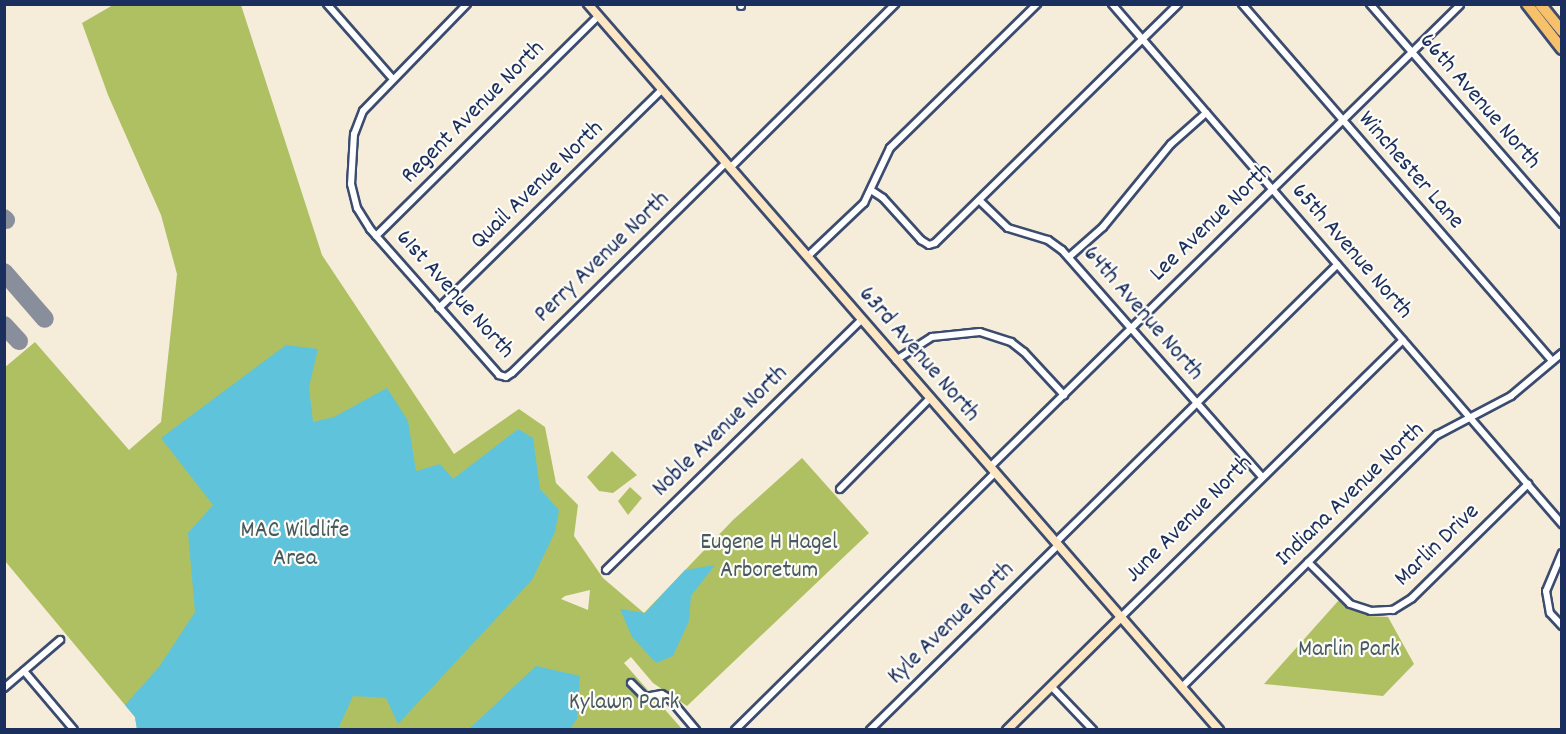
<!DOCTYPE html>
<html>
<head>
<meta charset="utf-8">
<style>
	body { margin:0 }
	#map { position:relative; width:1566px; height:734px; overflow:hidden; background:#f5edd9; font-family:Dekko,sans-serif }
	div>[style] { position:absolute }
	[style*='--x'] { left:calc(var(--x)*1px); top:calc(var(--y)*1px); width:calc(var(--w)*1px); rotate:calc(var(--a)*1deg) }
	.green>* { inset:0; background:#afc063 }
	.water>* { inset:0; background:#5ec3db }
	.taxiway>* { height:18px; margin:-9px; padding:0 9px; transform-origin:9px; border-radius:9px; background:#888e9c }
	.roads { filter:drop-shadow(2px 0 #3c4c70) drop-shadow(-2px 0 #3c4c70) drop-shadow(0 2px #3c4c70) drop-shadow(0 -2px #3c4c70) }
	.street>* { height:6px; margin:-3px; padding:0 3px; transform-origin:3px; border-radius:3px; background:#fff }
	.secondary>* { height:8px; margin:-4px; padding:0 4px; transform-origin:4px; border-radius:4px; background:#fce6c4 }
	.highway>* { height:10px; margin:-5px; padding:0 5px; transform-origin:5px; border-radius:5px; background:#f7c06b }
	span { translate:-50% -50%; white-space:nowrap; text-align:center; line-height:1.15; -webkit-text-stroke:4.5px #fdfcf7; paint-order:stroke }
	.street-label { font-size:24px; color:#1b2f5e }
	.park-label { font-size:24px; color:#475a60 }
	.frame { position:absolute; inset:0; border:6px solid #1b2f5e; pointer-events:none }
</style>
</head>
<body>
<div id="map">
	<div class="green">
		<i style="clip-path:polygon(evenodd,113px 5px,241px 5px,322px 255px,454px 454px,519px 409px,545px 427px,556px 483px,578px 505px,574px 536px,603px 578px,644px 613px,733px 520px,802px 458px,869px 533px,687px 706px,653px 683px,631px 657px,624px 663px,682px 729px,137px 729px,135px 717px,5px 561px,4px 368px,35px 342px,129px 450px,161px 422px,177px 274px,161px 215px,108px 95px,82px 23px,113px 5px,590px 590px,588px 610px,561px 599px,565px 596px,590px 590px)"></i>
		<i style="clip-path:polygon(612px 451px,637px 475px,613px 493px,599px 491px,587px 477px)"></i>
		<i style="clip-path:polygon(630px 487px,642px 498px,628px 515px,618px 501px)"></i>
		<i style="clip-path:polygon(1339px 600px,1368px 616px,1388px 617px,1414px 664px,1383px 696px,1264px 684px)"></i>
	</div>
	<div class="water">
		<i style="clip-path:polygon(286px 345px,318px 349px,309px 387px,313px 422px,334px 417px,387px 388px,408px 421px,416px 471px,440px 464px,453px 479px,518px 429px,533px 438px,540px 489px,559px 510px,555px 532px,532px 580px,398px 724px,386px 698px,353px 696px,338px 729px,137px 729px,135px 717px,125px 705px,159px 667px,195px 612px,188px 533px,213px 505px,161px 438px)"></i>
		<i style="clip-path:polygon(715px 565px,691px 596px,689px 621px,673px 656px,656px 663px,632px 637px,620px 609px,645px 613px,685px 570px)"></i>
		<i style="clip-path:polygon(536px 666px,580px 676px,577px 719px,570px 729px,469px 729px)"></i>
	</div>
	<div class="taxiway">
		<i style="--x:4;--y:218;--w:3;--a:45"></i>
		<i style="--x:4;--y:272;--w:62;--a:48.9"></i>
		<i style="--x:4;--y:325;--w:22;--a:47"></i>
	</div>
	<div class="roads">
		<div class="street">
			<i style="--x:327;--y:4;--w:98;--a:48.7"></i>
			<i style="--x:467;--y:4;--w:149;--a:134.2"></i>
			<i style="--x:363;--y:111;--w:25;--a:111"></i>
			<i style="--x:354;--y:134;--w:50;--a:93.4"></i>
			<i style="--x:351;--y:184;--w:25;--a:76"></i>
			<i style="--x:357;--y:208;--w:25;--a:58"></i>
			<i style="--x:370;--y:229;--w:195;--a:48.5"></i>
			<i style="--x:499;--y:375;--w:7;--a:16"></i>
			<i style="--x:506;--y:377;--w:7;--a:-34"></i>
			<i style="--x:512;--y:373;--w:300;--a:-44.5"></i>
			<i style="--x:1112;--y:4;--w:688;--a:49.13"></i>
			<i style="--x:1242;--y:4;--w:473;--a:49"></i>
			<i style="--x:1370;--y:4;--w:292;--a:48.9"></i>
			<i style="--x:741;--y:6;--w:2;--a:-90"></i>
			<i style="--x:730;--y:168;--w:233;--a:-44.8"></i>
			<i style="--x:871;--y:190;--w:14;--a:34"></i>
			<i style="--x:883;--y:198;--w:57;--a:47.9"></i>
			<i style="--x:921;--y:240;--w:9;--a:32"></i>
			<i style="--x:929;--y:245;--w:6;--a:-18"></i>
			<i style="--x:935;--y:243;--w:341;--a:-44.5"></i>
			<i style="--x:979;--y:200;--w:40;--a:44"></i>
			<i style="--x:1008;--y:228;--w:42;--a:16.7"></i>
			<i style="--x:1048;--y:240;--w:17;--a:36"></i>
			<i style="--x:1062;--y:250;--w:301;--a:48.6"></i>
			<i style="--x:376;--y:236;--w:313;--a:-44.7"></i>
			<i style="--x:807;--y:257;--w:79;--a:-43.5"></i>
			<i style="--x:864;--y:203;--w:61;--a:-64.7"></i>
			<i style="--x:890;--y:148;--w:206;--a:-44.4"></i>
			<i style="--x:1069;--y:257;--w:45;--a:-41.4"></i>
			<i style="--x:1103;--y:227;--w:107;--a:-50.7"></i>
			<i style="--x:1171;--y:144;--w:47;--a:-41.5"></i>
			<i style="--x:439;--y:308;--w:312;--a:-44.4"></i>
			<i style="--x:896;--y:360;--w:43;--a:-32.6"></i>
			<i style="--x:932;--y:337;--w:48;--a:-5.9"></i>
			<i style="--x:980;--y:332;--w:33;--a:18"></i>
			<i style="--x:1011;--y:342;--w:16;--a:38"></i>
			<i style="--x:1024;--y:352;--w:59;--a:47.1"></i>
			<i style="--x:990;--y:467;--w:659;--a:-44.51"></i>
			<i style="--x:840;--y:489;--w:128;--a:-45.3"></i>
			<i style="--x:1056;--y:542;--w:395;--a:-44.6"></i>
			<i style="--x:1562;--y:553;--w:41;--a:112.8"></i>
			<i style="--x:1546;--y:591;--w:22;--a:80"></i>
			<i style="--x:1550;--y:613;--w:18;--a:47"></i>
			<i style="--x:1308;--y:562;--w:59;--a:45"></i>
			<i style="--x:1350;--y:604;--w:22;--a:18"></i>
			<i style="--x:1371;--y:611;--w:22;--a:-3"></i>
			<i style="--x:1393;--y:610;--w:22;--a:-32"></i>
			<i style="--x:1412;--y:598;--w:163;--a:-44.5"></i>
			<i style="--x:606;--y:570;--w:357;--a:-44.4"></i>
			<i style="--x:1121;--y:617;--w:395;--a:-44.5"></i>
			<i style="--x:24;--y:671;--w:77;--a:49.7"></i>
			<i style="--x:631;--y:683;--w:20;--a:45"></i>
			<i style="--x:645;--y:697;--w:17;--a:-10"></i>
			<i style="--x:662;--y:694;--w:8;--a:30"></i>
			<i style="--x:669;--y:698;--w:42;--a:49.8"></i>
			<i style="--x:1051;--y:686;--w:61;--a:46.3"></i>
			<i style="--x:1182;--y:687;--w:359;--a:-44.7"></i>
			<i style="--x:1437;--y:435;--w:84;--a:-27.8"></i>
			<i style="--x:1511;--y:396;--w:67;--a:-40.1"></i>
			<i style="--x:4;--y:688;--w:74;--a:-40.6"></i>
			<i style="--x:735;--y:730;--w:366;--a:-44.7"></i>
			<i style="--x:870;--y:730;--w:264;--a:-44.5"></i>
		</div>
		<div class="secondary">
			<i style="--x:588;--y:4;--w:962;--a:49"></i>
			<i style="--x:1007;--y:730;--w:161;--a:-44.7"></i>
		</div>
		<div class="highway">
			<i style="--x:1527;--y:4;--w:57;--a:52.1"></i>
			<i style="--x:1540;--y:4;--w:35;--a:51"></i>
		</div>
	</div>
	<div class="street-label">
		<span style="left:1479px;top:102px;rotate:49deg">66th Avenue North</span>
		<span style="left:474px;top:113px;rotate:-45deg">Regent Avenue North</span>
		<span style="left:1410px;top:171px;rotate:49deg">Winchester Lane</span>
		<span style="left:538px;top:186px;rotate:-44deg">Quail Avenue North</span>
		<span style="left:1212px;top:223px;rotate:-44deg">Lee Avenue North</span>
		<span style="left:1351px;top:252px;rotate:49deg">65th Avenue North</span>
		<span style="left:603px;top:258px;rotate:-44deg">Perry Avenue North</span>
		<span style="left:454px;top:295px;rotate:48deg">61st Avenue North</span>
		<span style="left:1142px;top:314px;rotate:49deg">64th Avenue North</span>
		<span style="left:918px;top:355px;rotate:49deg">63rd Avenue North</span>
		<span style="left:721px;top:432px;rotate:-44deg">Noble Avenue North</span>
		<span style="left:1351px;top:495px;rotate:-44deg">Indiana Avenue North</span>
		<span style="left:1190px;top:520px;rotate:-45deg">June Avenue North</span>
		<span style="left:1438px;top:546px;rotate:-44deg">Marlin Drive</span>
		<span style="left:952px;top:624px;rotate:-44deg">Kyle Avenue North</span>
	</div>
	<div class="park-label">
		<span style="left:295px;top:546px">MAC Wildlife<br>Area</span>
		<span style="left:769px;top:558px">Eugene H Hagel<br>Arboretum</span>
		<span style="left:1349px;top:651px">Marlin Park</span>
		<span style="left:624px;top:704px">Kylawn Park</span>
	</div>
	<div class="frame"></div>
</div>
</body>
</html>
